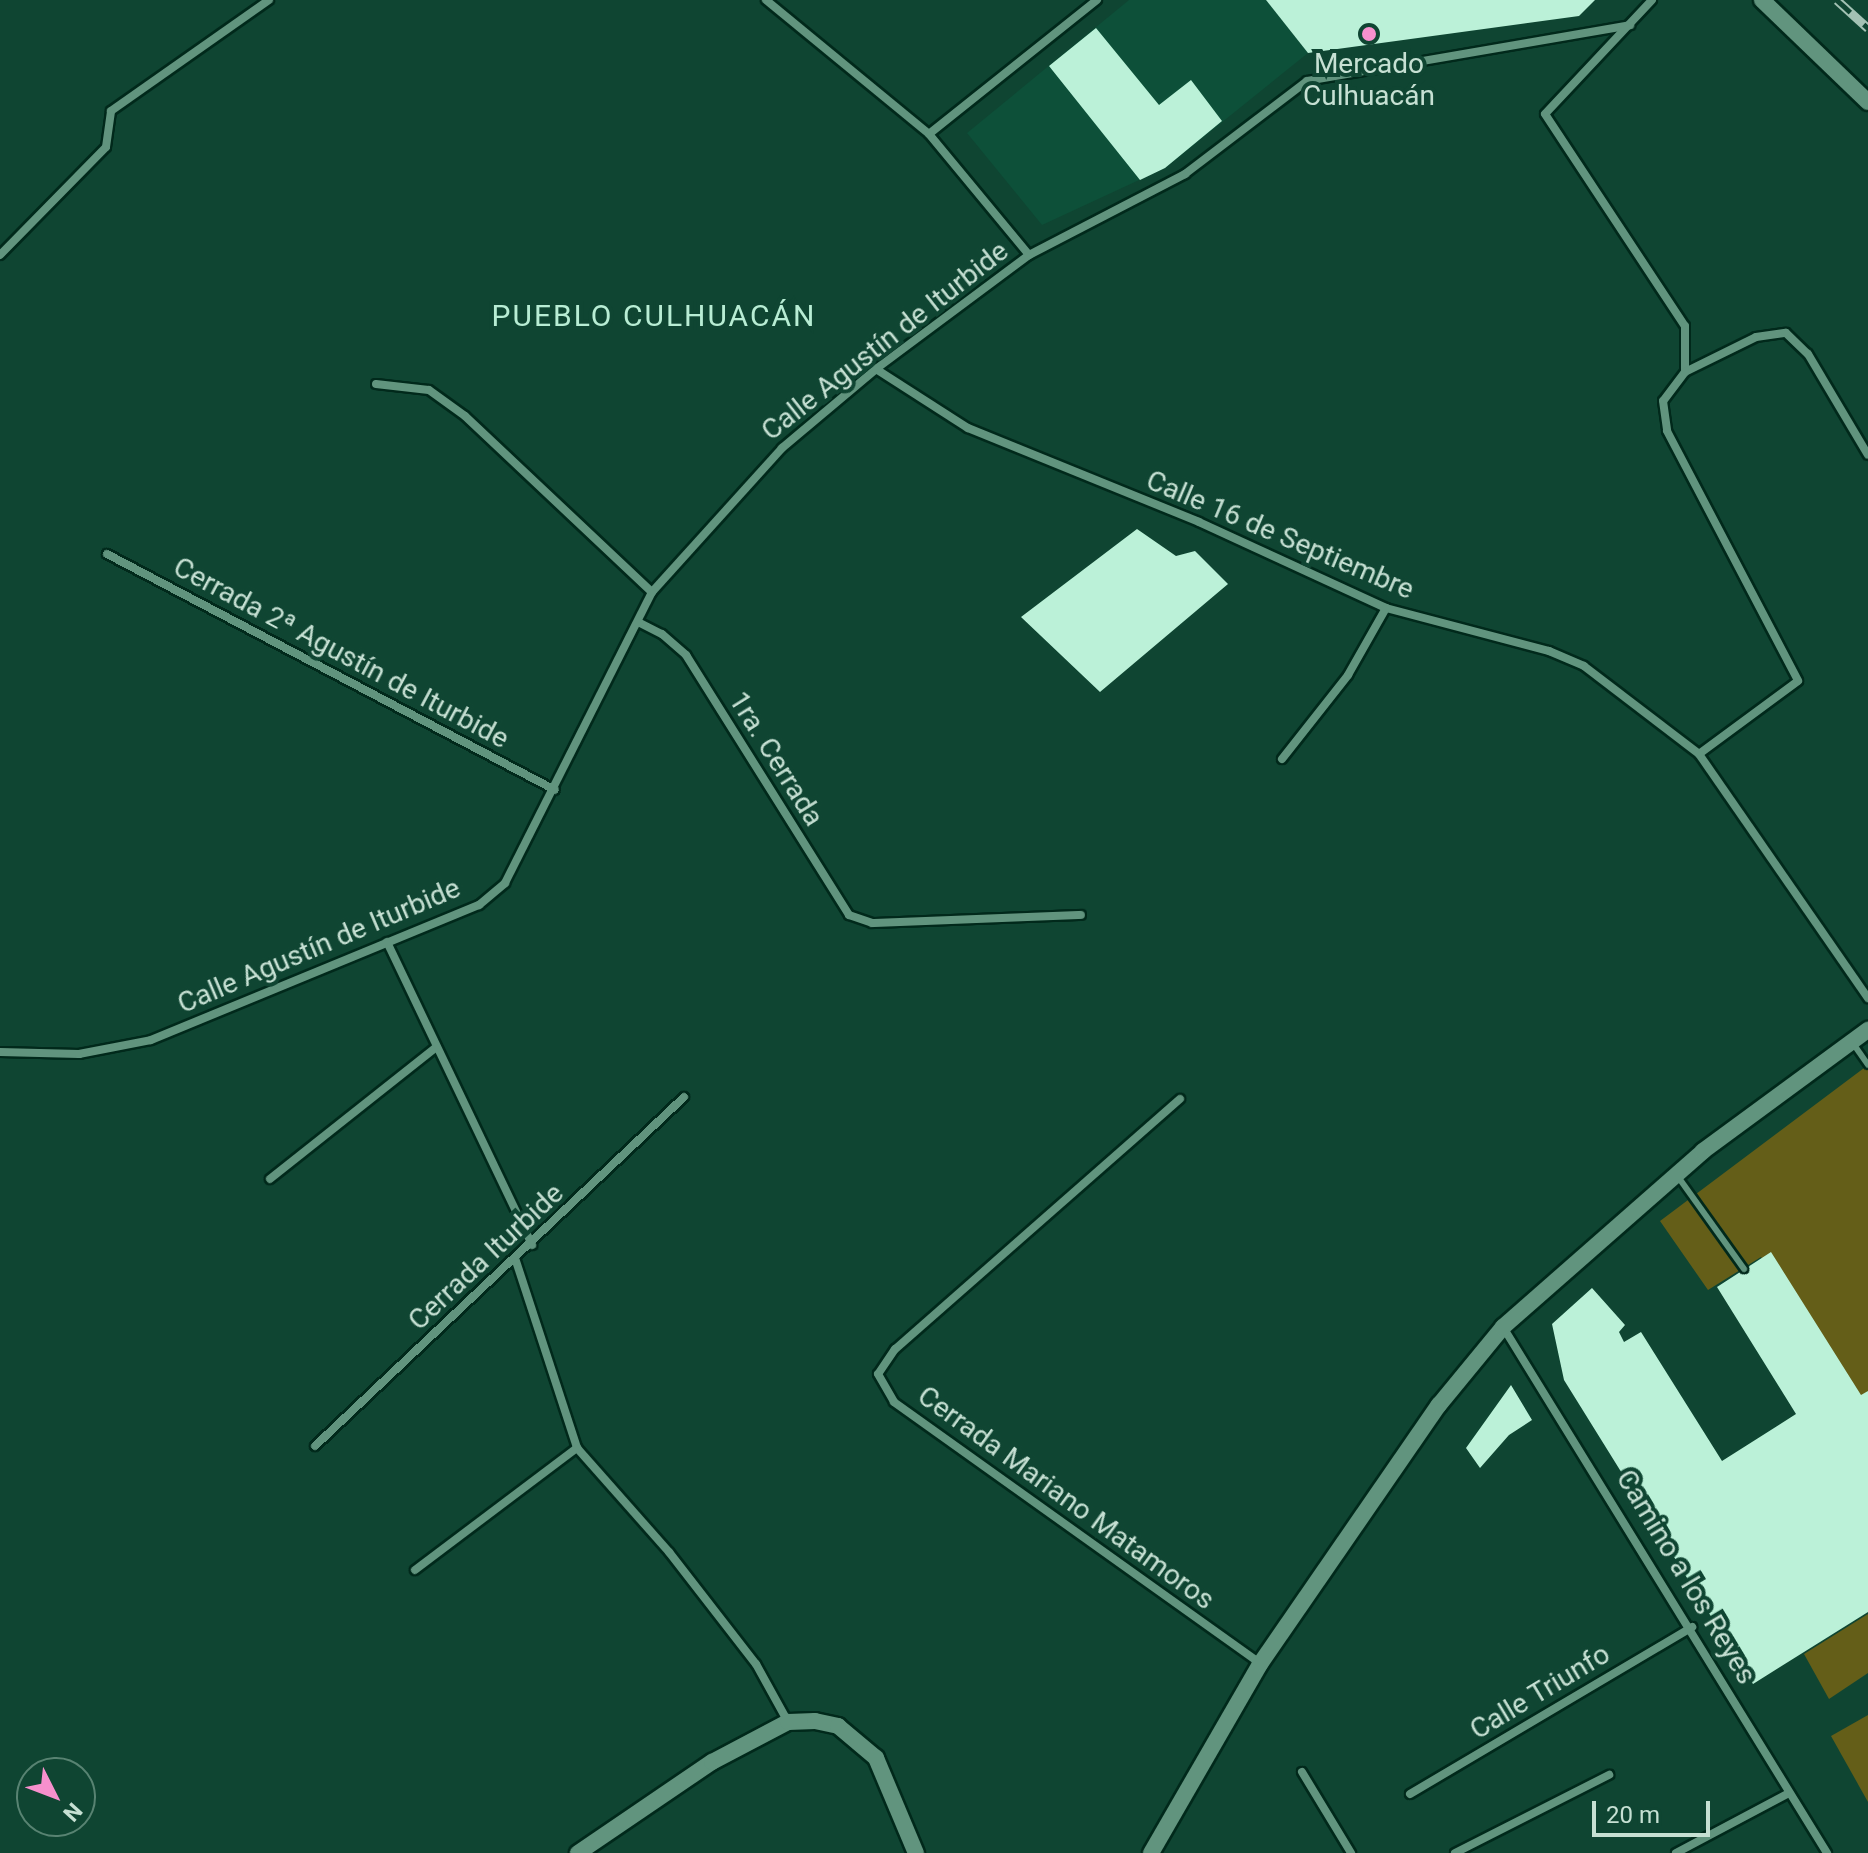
<!DOCTYPE html>
<html>
<head>
<meta charset="utf-8">
<style>
	body { margin:0 }
	#map { position:relative; width:1868px; height:1853px; overflow:hidden; background:#0f4532; font-family:Roboto,sans-serif }
	div>[style] { position:absolute }
	[style*='--x'] { left:calc(var(--x)*1px); top:calc(var(--y)*1px); width:calc(var(--w)*1px); rotate:calc(var(--a)*1deg) }
	.built>* { inset:0; background:#0d5039 }
	.green>* { inset:0; background:#645e18 }
	.building>* { inset:0; background:#bbf1d8 }
	.roads { filter:drop-shadow(2px 0 #01291b) drop-shadow(-2px 0 #01291b) drop-shadow(0 2px #01291b) drop-shadow(0 -2px #01291b) }
	.lane>* { height:6px; margin:-3px; padding:0 3px; transform-origin:3px; border-radius:3px; background:#61947e }
	.street>* { height:8px; margin:-4px; padding:0 4px; transform-origin:4px; border-radius:4px; background:#61947e }
	.secondary>* { height:16px; margin:-8px; padding:0 8px; transform-origin:8px; border-radius:8px; background:#61947e }
	.rail>* { height:9px; margin-top:-4.5px; transform-origin:0; background:repeating-linear-gradient(90deg,#0f4532 0 18px,#a3c2b4 0 36px); box-sizing:border-box; border-block:2px solid #a3c2b4 }
	.dots>* { width:22px; height:22px; translate:-50% -50%; box-sizing:border-box; border:4px solid #0f4532; border-radius:50% }
	span { translate:-50% -50%; white-space:nowrap; text-align:center; line-height:1.15; -webkit-text-stroke:8px #0f4532; paint-order:stroke }
	.poi-label { font-size:28px; color:#c6e0d3 }
	.street-label { font-size:28px; color:#c6e0d3 }
	.neighbourhood-label { font-size:30px; color:#b8edd4; letter-spacing:2px }
	.north { position:absolute; left:16px; top:1757px; width:80px; height:80px; box-sizing:border-box; background:#0f4532; border:2px solid #588372; border-radius:50%; rotate:132deg; font-size:22px; font-weight:700; line-height:32px; text-align:center; color:#c6e0d3 }
	.north::after { content:''; display:block; margin:auto; width:28px; height:36px; background:#f790cd; clip-path:polygon(50% 0,100% 100%,50% 72%,0 100%) }
	.scale { position:absolute; left:1592px; top:1801px; width:118px; height:36px; box-sizing:border-box; border:4px solid #c6e0d3; border-top:0; padding-left:10px; font-size:24px; line-height:28px; white-space:nowrap; color:#c6e0d3; -webkit-text-stroke:6px #0f4532; paint-order:stroke }
</style>
</head>
<body>
<div id="map">
	<div class="built">
		<i style="clip-path:polygon(1129px 0,1266px 0,1308px 53px,1165px 168px,1042px 225px,967px 133px)"></i>
	</div>
	<div class="green">
		<i style="clip-path:polygon(1868px 1065px,1868px 1435px,1761px 1257px,1708px 1290px,1660px 1221px)"></i>
		<i style="clip-path:polygon(1868px 1614px,1868px 1673px,1829px 1699px,1804px 1654px)"></i>
		<i style="clip-path:polygon(1868px 1715px,1868px 1802px,1831px 1736px)"></i>
	</div>
	<div class="building">
		<i style="clip-path:polygon(1266px 0,1595px 0,1579px 16px,1308px 53px)"></i>
		<i style="clip-path:polygon(1096px 28px,1159px 105px,1191px 80px,1222px 121px,1165px 168px,1140px 180px,1049px 66px)"></i>
		<i style="clip-path:polygon(1137px 529px,1176px 556px,1195px 551px,1228px 584px,1100px 692px,1021px 617px)"></i>
		<i style="clip-path:polygon(1771px 1252px,1861px 1395px,1868px 1391px,1868px 1612px,1753px 1684px,1564px 1380px,1552px 1324px,1592px 1288px,1625px 1325px,1619px 1332px,1624px 1342px,1641px 1332px,1722px 1461px,1796px 1414px,1717px 1287px)"></i>
		<i style="clip-path:polygon(1511px 1385px,1532px 1420px,1509px 1435px,1480px 1468px,1466px 1448px)"></i>
	</div>
	<div class="roads">
		<div class="lane">
			<i style="--x:1852;--y:1042;--w:28;--a:55"></i>
			<i style="--x:1676;--y:1174;--w:117;--a:54.4"></i>
		</div>
		<div class="street">
			<i style="--x:766;--y:0;--w:211;--a:39.4"></i>
			<i style="--x:929;--y:134;--w:157;--a:50.4"></i>
			<i style="--x:1652;--y:0;--w:156;--a:133.2"></i>
			<i style="--x:1545;--y:114;--w:254;--a:56.6"></i>
			<i style="--x:1685;--y:326;--w:46;--a:90"></i>
			<i style="--x:1685;--y:372;--w:36;--a:127"></i>
			<i style="--x:1663;--y:401;--w:30;--a:82"></i>
			<i style="--x:1667;--y:431;--w:282;--a:62.3"></i>
			<i style="--x:1798;--y:681;--w:123;--a:143.6"></i>
			<i style="--x:929;--y:134;--w:215;--a:-38.6"></i>
			<i style="--x:0;--y:255;--w:151;--a:-45.5"></i>
			<i style="--x:106;--y:147;--w:36;--a:-82"></i>
			<i style="--x:111;--y:111;--w:193;--a:-35.1"></i>
			<i style="--x:876;--y:369;--w:109;--a:32.7"></i>
			<i style="--x:968;--y:428;--w:249;--a:22.1"></i>
			<i style="--x:1199;--y:522;--w:206;--a:24.7"></i>
			<i style="--x:1386;--y:608;--w:169;--a:14.8"></i>
			<i style="--x:1549;--y:651;--w:38;--a:23"></i>
			<i style="--x:1584;--y:666;--w:145;--a:37.4"></i>
			<i style="--x:1699;--y:754;--w:297;--a:55.3"></i>
			<i style="--x:1685;--y:372;--w:79;--a:-26.2"></i>
			<i style="--x:1756;--y:337;--w:30;--a:-8"></i>
			<i style="--x:1786;--y:333;--w:30;--a:44"></i>
			<i style="--x:1808;--y:354;--w:117;--a:59.3"></i>
			<i style="--x:376;--y:384;--w:53;--a:6.5"></i>
			<i style="--x:429;--y:390;--w:44;--a:35.8"></i>
			<i style="--x:465;--y:416;--w:257;--a:43.3"></i>
			<i style="--x:107;--y:554;--w:506;--a:27.78"></i>
			<i style="--x:638;--y:622;--w:27;--a:27"></i>
			<i style="--x:662;--y:634;--w:32;--a:41"></i>
			<i style="--x:686;--y:655;--w:307;--a:57.9"></i>
			<i style="--x:849;--y:915;--w:24;--a:19"></i>
			<i style="--x:872;--y:923;--w:209;--a:-2.2"></i>
			<i style="--x:1282;--y:759;--w:107;--a:-51.8"></i>
			<i style="--x:1348;--y:675;--w:77;--a:-60.4"></i>
			<i style="--x:387;--y:942;--w:336;--a:64.4"></i>
			<i style="--x:0;--y:1052;--w:79;--a:1.5"></i>
			<i style="--x:79;--y:1054;--w:73;--a:-11"></i>
			<i style="--x:151;--y:1040;--w:355;--a:-22.4"></i>
			<i style="--x:479;--y:905;--w:34;--a:-40"></i>
			<i style="--x:505;--y:883;--w:326;--a:-63.2"></i>
			<i style="--x:652;--y:592;--w:194;--a:-47.9"></i>
			<i style="--x:782;--y:448;--w:123;--a:-40"></i>
			<i style="--x:876;--y:369;--w:191;--a:-36.7"></i>
			<i style="--x:1029;--y:255;--w:176;--a:-27.4"></i>
			<i style="--x:1185;--y:174;--w:153;--a:-37.3"></i>
			<i style="--x:1307;--y:81;--w:328;--a:-9.8"></i>
			<i style="--x:1180;--y:1099;--w:379;--a:138.7"></i>
			<i style="--x:895;--y:1349;--w:30;--a:124"></i>
			<i style="--x:878;--y:1374;--w:32;--a:60"></i>
			<i style="--x:894;--y:1402;--w:450;--a:35.5"></i>
			<i style="--x:270;--y:1179;--w:211;--a:-38.4"></i>
			<i style="--x:516;--y:1261;--w:197;--a:71.9"></i>
			<i style="--x:577;--y:1448;--w:139;--a:48.5"></i>
			<i style="--x:669;--y:1552;--w:142;--a:52.2"></i>
			<i style="--x:756;--y:1664;--w:66;--a:61.1"></i>
			<i style="--x:1503;--y:1327;--w:618;--a:58.37"></i>
			<i style="--x:315;--y:1446;--w:508;--a:-43.4"></i>
			<i style="--x:415;--y:1570;--w:203;--a:-37"></i>
			<i style="--x:1302;--y:1772;--w:95;--a:58.8"></i>
			<i style="--x:1410;--y:1794;--w:328;--a:-30.6"></i>
			<i style="--x:1455;--y:1853;--w:173;--a:-26.9"></i>
			<i style="--x:1676;--y:1853;--w:128;--a:-28"></i>
		</div>
		<div class="secondary">
			<i style="--x:1762;--y:0;--w:147;--a:43.9"></i>
			<i style="--x:578;--y:1853;--w:162;--a:-34.2"></i>
			<i style="--x:712;--y:1762;--w:86;--a:-27.8"></i>
			<i style="--x:788;--y:1722;--w:27;--a:-2"></i>
			<i style="--x:815;--y:1721;--w:24;--a:12"></i>
			<i style="--x:838;--y:1726;--w:50;--a:40.1"></i>
			<i style="--x:876;--y:1758;--w:103;--a:67.2"></i>
			<i style="--x:1151;--y:1853;--w:218;--a:-60"></i>
			<i style="--x:1260;--y:1664;--w:315;--a:-55.4"></i>
			<i style="--x:1439;--y:1405;--w:101;--a:-50.6"></i>
			<i style="--x:1503;--y:1327;--w:266;--a:-41.3"></i>
			<i style="--x:1703;--y:1151;--w:205;--a:-36.3"></i>
		</div>
	</div>
	<div class="rail">
		<i style="--x:1837;--y:0;--w:42;--a:42.1"></i>
	</div>
	<div class="dots">
		<i style="left:1369px;top:34px;background:#f790cd"></i>
	</div>
	<div class="poi-label">
		<span style="left:1369px;top:80px">Mercado<br>Culhuacán</span>
	</div>
	<div class="street-label">
		<span style="left:885px;top:341px;rotate:-38deg">Calle Agustín de Iturbide</span>
		<span style="left:1280px;top:535px;rotate:23deg">Calle 16 de Septiembre</span>
		<span style="left:341px;top:653px;rotate:28deg">Cerrada 2ª Agustín de Iturbide</span>
		<span style="left:776px;top:759px;rotate:58deg">1ra. Cerrada</span>
		<span style="left:319px;top:946px;rotate:-23deg">Calle Agustín de Iturbide</span>
		<span style="left:486px;top:1257px;rotate:-43deg">Cerrada Iturbide</span>
		<span style="left:1066px;top:1498px;rotate:36deg">Cerrada Mariano Matamoros</span>
		<span style="left:1686px;top:1577px;rotate:59deg">Camino a los Reyes</span>
		<span style="left:1540px;top:1692px;rotate:-31deg">Calle Triunfo</span>
	</div>
	<div class="neighbourhood-label">
		<span style="left:654px;top:316px">PUEBLO CULHUACÁN</span>
	</div>
	<div class="north">N</div>
	<div class="scale">20 m</div>
</div>
</body>
</html>
